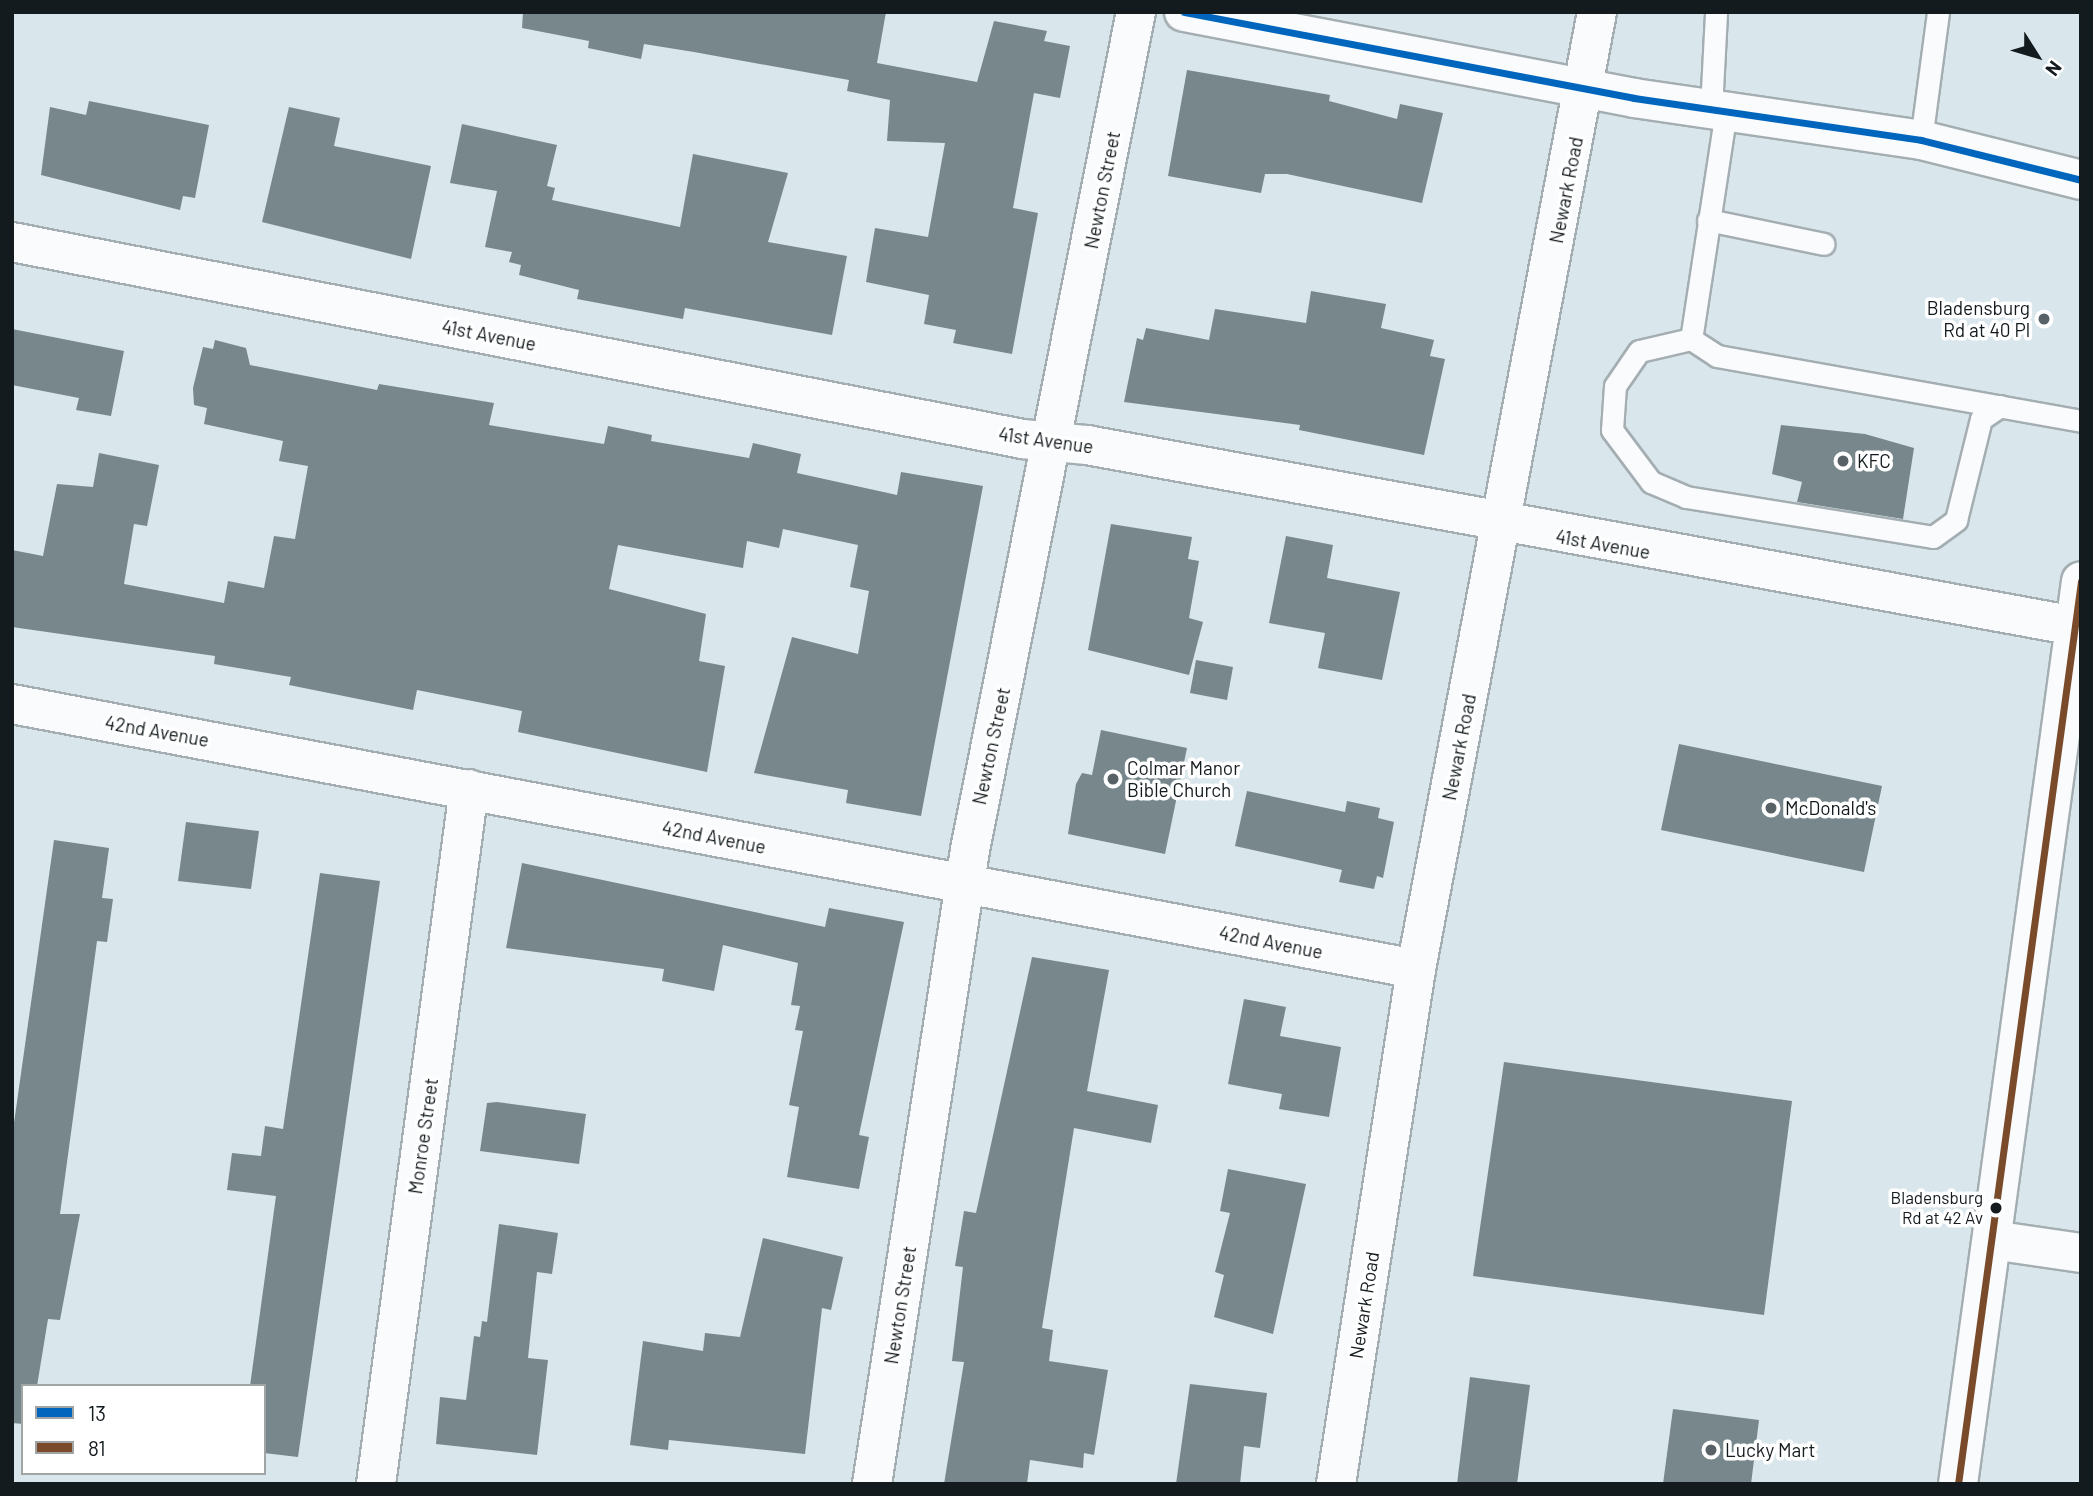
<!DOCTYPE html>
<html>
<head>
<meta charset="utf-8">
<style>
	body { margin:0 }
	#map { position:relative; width:2093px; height:1496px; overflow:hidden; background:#d9e6eb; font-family:Barlow,sans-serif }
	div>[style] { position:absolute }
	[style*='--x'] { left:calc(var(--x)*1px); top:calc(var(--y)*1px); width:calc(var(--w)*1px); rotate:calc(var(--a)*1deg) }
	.building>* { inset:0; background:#77878c }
	.roads { filter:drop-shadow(2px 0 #a4aeb2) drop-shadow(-2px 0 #a4aeb2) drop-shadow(0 2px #a4aeb2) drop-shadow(0 -2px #a4aeb2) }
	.lane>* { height:21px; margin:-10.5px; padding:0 10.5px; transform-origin:10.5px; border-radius:10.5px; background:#f9fbfc }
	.street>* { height:38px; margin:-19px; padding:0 19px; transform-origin:19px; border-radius:19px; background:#f9fbfc }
	.primary>* { height:38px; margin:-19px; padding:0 19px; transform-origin:19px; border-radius:19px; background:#f9fbfc }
	.bus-1>* { height:7px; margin:-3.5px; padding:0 3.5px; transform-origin:3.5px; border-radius:3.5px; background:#0065bd }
	.bus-2>* { height:7px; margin:-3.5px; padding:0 3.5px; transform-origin:3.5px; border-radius:3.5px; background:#7a4b2a }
	.dots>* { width:19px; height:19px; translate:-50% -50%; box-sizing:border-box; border:4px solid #fff; border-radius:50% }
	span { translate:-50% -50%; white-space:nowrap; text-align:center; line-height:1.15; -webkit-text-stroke:7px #fff; paint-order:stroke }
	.bus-label { font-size:17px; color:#131b1e }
	.right { translate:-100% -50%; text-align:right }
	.street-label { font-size:19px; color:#131b1e }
	.poi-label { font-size:19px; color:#131b1e }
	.left { translate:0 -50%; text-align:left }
	.frame { position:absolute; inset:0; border:14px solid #131b1e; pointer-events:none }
	.legend { position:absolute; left:21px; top:1384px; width:245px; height:91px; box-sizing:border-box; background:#fff; border:2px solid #a1a4a5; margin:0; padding:9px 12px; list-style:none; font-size:21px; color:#131b1e }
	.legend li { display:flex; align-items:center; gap:14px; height:35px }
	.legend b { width:35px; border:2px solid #a1a4a5 }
	.north { position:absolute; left:2002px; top:21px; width:70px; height:70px; -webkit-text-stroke:5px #fff; paint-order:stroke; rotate:127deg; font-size:19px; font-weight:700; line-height:28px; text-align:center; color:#131b1e }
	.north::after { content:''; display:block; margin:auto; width:24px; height:32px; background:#131b1e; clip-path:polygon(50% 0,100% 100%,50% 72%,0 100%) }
</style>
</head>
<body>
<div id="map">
	<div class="building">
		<i style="clip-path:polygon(523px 12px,886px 12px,877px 63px,977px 82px,994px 21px,1047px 31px,1044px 41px,1070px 46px,1060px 98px,1034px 93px,1013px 208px,1038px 213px,1012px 354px,953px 343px,956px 330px,924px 324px,929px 295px,866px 282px,875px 228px,928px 237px,945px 143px,887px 141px,890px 100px,847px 91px,849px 80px,694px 52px,644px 44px,641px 59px,588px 48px,589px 41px,522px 28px)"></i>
		<i style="clip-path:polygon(1187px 70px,1330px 95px,1329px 101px,1397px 119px,1400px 104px,1443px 113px,1422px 203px,1287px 174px,1265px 174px,1261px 193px,1168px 176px)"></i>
		<i style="clip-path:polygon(89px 101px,209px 125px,195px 198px,183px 196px,180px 210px,41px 175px,50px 107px,86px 115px)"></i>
		<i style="clip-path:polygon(289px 107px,340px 118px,334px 146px,431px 166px,411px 259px,262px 222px)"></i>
		<i style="clip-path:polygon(462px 124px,557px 145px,547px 186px,555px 188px,552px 200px,680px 227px,693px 154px,788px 173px,768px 242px,847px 256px,832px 335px,685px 308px,683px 319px,577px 299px,579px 290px,519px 275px,521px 265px,509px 262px,512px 252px,485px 247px,497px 191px,450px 183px)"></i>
		<i style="clip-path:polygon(1311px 291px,1386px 304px,1381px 328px,1434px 340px,1430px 356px,1445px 359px,1424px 455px,1299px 430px,1300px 425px,1124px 402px,1137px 338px,1143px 340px,1146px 328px,1209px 340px,1215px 309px,1306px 323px)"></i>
		<i style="clip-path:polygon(12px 329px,124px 351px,111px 416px,76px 410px,79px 398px,12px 385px)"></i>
		<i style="clip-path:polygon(215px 340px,246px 348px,250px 365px,377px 390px,379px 384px,494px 403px,489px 425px,604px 444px,608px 426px,652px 435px,651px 441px,749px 458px,753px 443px,801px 454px,797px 473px,897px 495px,901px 472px,983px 486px,921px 816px,846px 803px,848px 790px,754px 773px,792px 637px,858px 654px,869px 591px,850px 587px,858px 545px,783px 529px,779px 548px,747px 541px,743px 568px,618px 545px,609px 589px,706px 614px,699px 661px,725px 666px,707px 772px,518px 732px,522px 711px,417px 690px,413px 710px,289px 685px,291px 677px,214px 664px,215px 656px,12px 627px,12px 550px,43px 556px,57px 484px,93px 487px,99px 453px,159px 465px,147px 526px,134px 524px,124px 584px,224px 603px,228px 581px,264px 588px,274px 536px,295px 539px,308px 466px,279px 461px,283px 441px,204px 424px,207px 408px,194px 405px,193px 388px,203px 347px,213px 349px)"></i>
		<i style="clip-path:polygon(1781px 425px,1865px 434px,1914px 448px,1903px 519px,1797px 502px,1802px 482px,1772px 474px)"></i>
		<i style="clip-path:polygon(1111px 524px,1192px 537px,1188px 559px,1199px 561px,1189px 618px,1203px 622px,1189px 675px,1088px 650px)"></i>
		<i style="clip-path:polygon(1286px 536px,1333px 545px,1327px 578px,1400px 592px,1382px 680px,1318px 668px,1325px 633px,1269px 623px)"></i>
		<i style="clip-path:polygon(1196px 660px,1233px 667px,1227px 700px,1190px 693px)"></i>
		<i style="clip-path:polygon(1101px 730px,1187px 748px,1165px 854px,1068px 834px,1076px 784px,1082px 773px,1092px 775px)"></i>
		<i style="clip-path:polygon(1679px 744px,1882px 786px,1864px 872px,1661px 830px)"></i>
		<i style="clip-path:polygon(1247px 791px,1345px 812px,1347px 801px,1380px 808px,1378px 818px,1394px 822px,1383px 878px,1377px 876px,1374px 889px,1339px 882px,1342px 870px,1235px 846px)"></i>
		<i style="clip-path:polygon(186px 822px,259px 831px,251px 889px,178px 881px)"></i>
		<i style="clip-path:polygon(54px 840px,109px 848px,102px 898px,113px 899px,107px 942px,97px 941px,60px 1214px,80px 1214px,60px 1320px,48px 1319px,37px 1386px,23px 1386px,23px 1424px,12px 1423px,12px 1137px)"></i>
		<i style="clip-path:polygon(522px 863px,825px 927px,829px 908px,904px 922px,859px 1135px,869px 1137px,859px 1189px,787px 1177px,799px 1107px,789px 1105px,803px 1031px,795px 1030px,800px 1006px,791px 1005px,798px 963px,723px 945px,714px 991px,662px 981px,664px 969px,506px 948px)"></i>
		<i style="clip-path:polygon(320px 873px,380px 881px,298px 1457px,264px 1453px,264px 1386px,250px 1386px,276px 1196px,227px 1190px,232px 1153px,261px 1156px,265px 1126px,283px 1129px)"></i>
		<i style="clip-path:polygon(1032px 957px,1109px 970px,1087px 1091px,1158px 1105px,1151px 1143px,1074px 1128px,1042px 1328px,1053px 1330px,1049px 1361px,1108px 1370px,1094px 1455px,1084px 1453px,1083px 1468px,1030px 1460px,1027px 1484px,944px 1484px,964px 1362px,952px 1361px,963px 1267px,955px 1266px,964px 1211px,976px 1213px)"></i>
		<i style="clip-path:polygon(1244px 999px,1286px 1007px,1280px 1036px,1341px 1047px,1329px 1117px,1279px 1109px,1282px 1094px,1228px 1084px)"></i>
		<i style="clip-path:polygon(1504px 1062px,1792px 1101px,1764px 1315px,1473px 1276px)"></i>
		<i style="clip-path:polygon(497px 1102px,586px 1114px,579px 1164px,480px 1151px,487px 1103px)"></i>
		<i style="clip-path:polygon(1228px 1169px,1306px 1184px,1273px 1334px,1214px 1317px,1224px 1275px,1215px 1272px,1230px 1213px,1220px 1211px)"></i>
		<i style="clip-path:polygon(499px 1224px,558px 1233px,552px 1274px,537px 1272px,528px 1358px,548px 1360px,537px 1455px,436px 1444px,440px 1397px,466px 1400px,474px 1336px,480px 1337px,482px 1321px,487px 1322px)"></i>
		<i style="clip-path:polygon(763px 1238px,843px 1257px,831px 1310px,822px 1308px,805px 1454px,669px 1440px,668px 1450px,630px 1445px,643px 1341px,703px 1351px,705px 1333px,740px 1337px)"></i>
		<i style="clip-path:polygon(1470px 1377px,1530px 1385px,1517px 1484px,1457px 1484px)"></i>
		<i style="clip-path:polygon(1190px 1384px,1267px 1393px,1260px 1448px,1244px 1446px,1240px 1484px,1176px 1484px)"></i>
		<i style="clip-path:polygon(1673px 1409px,1759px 1420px,1751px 1484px,1663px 1484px)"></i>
	</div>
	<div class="roads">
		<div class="lane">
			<i style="--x:1711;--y:109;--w:97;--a:-87"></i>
			<i style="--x:1726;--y:111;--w:231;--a:98.7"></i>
			<i style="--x:1691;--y:339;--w:31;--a:33"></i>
			<i style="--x:1717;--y:356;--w:370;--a:10.1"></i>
			<i style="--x:1921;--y:140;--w:129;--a:-82.4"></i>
			<i style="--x:1708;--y:220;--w:118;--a:11.7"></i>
			<i style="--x:1691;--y:339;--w:53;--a:167"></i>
			<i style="--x:1639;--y:351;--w:42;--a:124.4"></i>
			<i style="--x:1615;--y:386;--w:44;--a:93.9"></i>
			<i style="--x:1612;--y:430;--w:65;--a:53.1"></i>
			<i style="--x:1651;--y:482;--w:38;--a:23"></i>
			<i style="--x:1686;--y:497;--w:250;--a:9.2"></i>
			<i style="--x:1933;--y:537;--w:29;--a:-36"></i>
			<i style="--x:1956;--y:520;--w:104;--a:-76.1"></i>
			<i style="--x:1981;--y:419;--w:23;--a:-34"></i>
		</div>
		<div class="street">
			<i style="--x:1184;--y:12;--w:458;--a:10.8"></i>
			<i style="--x:1634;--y:98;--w:290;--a:8.3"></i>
			<i style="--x:1921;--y:140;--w:165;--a:14"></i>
			<i style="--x:12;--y:242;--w:1030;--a:11.03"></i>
			<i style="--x:1023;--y:439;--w:64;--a:5.4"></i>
			<i style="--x:1087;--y:445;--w:1011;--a:10.38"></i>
			<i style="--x:12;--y:704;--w:1429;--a:10.69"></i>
			<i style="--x:1992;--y:1240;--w:90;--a:8.3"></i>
			<i style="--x:376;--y:1484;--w:701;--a:-82.38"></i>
			<i style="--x:872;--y:1484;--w:642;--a:-81.21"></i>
			<i style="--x:970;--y:850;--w:854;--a:-78.8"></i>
			<i style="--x:1336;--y:1484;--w:521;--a:-81.17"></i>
			<i style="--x:1416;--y:969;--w:974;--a:-79.29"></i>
		</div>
		<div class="primary">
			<i style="--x:1958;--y:1484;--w:911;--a:-82.24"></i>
		</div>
	</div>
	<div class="bus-1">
		<i style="--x:1184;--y:12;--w:458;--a:10.8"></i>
		<i style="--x:1634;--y:98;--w:290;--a:8.3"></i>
		<i style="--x:1921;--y:140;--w:165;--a:14"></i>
	</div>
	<div class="bus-2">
		<i style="--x:1958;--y:1484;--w:911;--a:-82.24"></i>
	</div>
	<div class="dots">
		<i style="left:2044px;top:319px;background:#586266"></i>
		<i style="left:1843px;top:461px;background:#586266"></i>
		<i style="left:1113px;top:779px;background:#586266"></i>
		<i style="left:1771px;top:808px;background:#586266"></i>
		<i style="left:1996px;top:1208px;background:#131b1e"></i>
		<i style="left:1711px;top:1450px;background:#586266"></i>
	</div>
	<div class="bus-label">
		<span class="right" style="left:1983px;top:1208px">Bladensburg<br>Rd at 42 Av</span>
	</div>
	<div class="street-label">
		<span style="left:1102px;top:190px;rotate:-79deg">Newton Street</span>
		<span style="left:1566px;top:190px;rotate:-79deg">Newark Road</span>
		<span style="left:489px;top:335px;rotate:11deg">41st Avenue</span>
		<span style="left:1046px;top:440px;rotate:8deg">41st Avenue</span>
		<span style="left:1603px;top:544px;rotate:10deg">41st Avenue</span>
		<span style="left:157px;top:731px;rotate:10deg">42nd Avenue</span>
		<span style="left:991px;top:746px;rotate:-78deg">Newton Street</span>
		<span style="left:1459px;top:747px;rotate:-79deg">Newark Road</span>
		<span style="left:714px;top:837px;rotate:11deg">42nd Avenue</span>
		<span style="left:1271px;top:942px;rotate:11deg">42nd Avenue</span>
		<span style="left:423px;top:1136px;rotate:-82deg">Monroe Street</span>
		<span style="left:900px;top:1305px;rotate:-81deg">Newton Street</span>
		<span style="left:1364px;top:1305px;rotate:-81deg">Newark Road</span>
	</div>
	<div class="poi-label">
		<span class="right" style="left:2030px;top:319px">Bladensburg<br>Rd at 40 Pl</span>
		<span class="left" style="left:1857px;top:461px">KFC</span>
		<span class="left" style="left:1127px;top:779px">Colmar Manor<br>Bible Church</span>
		<span class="left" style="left:1785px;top:808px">McDonald's</span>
		<span class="left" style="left:1725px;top:1450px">Lucky Mart</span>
	</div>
	<div class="frame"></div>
	<ul class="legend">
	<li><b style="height:9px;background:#0065bd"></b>13</li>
	<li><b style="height:9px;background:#7a4b2a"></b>81</li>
	</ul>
	<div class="north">N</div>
</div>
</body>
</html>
